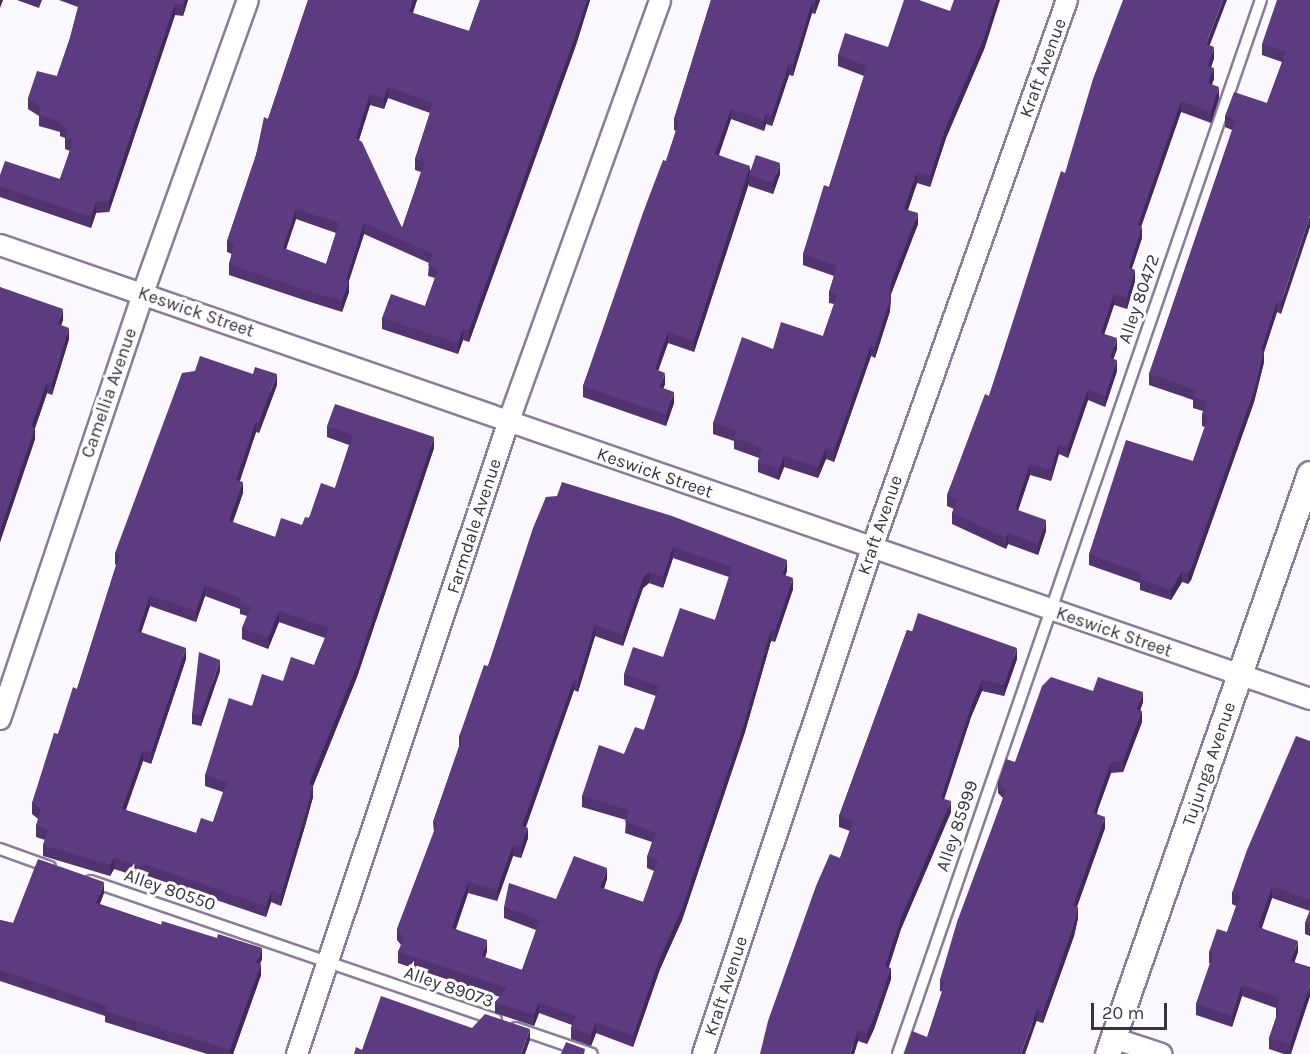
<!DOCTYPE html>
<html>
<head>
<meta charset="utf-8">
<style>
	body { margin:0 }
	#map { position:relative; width:1310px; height:1054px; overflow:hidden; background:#fbf8ff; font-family:Karla,sans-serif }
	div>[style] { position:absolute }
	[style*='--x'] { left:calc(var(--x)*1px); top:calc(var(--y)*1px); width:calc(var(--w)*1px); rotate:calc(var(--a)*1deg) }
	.roads { filter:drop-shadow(2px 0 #897d99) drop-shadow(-2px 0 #897d99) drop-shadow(0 2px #897d99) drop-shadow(0 -2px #897d99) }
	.service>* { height:10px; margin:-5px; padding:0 5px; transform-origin:5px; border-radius:5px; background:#fff }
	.minor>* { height:20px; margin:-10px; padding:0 10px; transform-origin:10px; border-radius:10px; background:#fff }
	.tertiary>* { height:24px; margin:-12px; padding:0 12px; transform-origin:12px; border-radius:12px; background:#fff }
	.wall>* { inset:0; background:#50336f }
	.shaded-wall>* { inset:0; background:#41295a }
	.building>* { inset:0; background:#5d3b81 }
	span { translate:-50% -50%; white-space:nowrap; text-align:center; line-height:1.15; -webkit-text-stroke:6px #fff; paint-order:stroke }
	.street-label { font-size:18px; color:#38333f }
	.scale { position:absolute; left:1091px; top:1003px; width:76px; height:27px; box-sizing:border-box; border:3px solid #38333f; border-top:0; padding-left:8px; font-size:18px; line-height:21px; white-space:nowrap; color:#38333f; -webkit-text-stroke:4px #fff; paint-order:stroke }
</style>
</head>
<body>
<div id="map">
	<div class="roads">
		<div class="service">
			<i style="--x:0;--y:849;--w:53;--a:19.8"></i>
			<i style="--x:91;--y:881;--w:428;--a:18.9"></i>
			<i style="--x:516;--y:1028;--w:80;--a:18.9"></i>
			<i style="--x:898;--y:1054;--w:1115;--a:-71"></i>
		</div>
		<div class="minor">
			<i style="--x:0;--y:245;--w:1386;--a:19.11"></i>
			<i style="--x:0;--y:719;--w:449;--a:-71.4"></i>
			<i style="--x:143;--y:293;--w:311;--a:-70.3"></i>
			<i style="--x:1113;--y:1038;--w:51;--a:18.4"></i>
			<i style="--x:297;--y:1054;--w:665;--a:-71.51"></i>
			<i style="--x:508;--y:423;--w:449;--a:-70.2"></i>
			<i style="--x:703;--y:1054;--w:533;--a:-71.53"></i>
			<i style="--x:872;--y:548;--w:582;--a:-70.41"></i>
		</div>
		<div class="tertiary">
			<i style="--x:1108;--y:1054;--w:614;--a:-70.8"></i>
		</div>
	</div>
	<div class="wall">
		<i style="clip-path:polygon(17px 0,42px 0,39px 8px)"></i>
		<i style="clip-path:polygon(59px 0,188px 0,183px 16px,175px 15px,109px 212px,96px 213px,91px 228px,0 197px,0 175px,60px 179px,70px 151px,65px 149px,65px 138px,60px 136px,60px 132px,39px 126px,39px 116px,28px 109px,28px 98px,57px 76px,70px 38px,78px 7px)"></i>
		<i style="clip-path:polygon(evenodd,308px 0,417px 0,413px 13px,469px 31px,480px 0,590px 0,576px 45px,469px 342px,463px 340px,458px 354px,382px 329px,382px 318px,425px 306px,435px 278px,428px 276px,429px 263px,364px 234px,349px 281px,349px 292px,342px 312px,304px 300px,229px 275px,229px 264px,232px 254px,227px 252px,227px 241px,308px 0,388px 98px,430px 113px,415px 159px,415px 170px,421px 172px,402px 228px,359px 140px,370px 105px,384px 109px,388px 98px,308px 0,296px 219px,336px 233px,326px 264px,286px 249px,296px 219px)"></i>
		<i style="clip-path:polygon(711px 0,820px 0,815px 14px,812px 13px,793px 76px,789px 75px,772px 126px,766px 124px,764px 131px,731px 119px,719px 155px,750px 170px,780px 174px,773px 194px,749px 186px,749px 183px,694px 352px,668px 343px,658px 370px,665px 384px,663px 388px,674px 403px,666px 426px,583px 397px,583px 386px,666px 161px,676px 131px,674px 130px,674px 119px)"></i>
		<i style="clip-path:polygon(1310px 0,1281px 314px,1277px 312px,1264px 352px,1264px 362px,1254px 402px,1191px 580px,1188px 584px,1182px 582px,1171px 600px,1140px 590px,1140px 583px,1089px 565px,1089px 554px,1193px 461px,1205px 427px,1202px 426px,1202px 415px,1203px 411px,1193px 408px,1193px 400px,1149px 385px,1149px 374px,1232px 130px,1225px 127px,1225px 116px,1267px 103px,1282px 62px,1262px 55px,1262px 44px)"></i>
		<i style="clip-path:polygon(950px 11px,985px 47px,946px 138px,930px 187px,917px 183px,908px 210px,918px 224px,891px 294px,890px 311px,875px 358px,871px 356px,834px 462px,826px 459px,818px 478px,784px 467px,779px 480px,758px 472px,758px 462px,759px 458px,734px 449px,734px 441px,713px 434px,713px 423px,773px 349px,823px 336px,834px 304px,829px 303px,829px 292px,834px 276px,803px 265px,803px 254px,829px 187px,864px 76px,838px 66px,838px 55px,888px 47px)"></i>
		<i style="clip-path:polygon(1210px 46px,1214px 58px,1211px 67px,1214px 79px,1212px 84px,1219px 98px,1211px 123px,1181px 112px,1141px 226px,1142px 238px,1132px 268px,1135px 281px,1127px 309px,1114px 305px,1104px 334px,1117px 349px,1113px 359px,1117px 371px,1105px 407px,1088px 400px,1068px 458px,1059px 454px,1051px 481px,1030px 475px,1018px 510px,1046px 531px,1038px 555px,1008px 544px,1006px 549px,952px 524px,952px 513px,954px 509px,947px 506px,947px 495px,989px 396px,1065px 173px)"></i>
		<i style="clip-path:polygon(0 287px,63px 320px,61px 325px,69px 339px,52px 395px,47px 393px,35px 428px,35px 439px,0 542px)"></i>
		<i style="clip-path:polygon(evenodd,277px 385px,259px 433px,256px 432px,240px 481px,243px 493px,233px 522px,275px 537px,302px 525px,335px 488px,349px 445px,327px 437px,327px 426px,434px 448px,357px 677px,313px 786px,313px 797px,305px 826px,281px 906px,271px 902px,266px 917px,143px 875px,142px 878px,114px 869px,110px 876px,43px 856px,43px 845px,45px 840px,36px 837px,36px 826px,38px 819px,32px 814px,32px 803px,58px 734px,77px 689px,116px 565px,115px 564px,115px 553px,277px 385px,205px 596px,240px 609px,240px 614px,247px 616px,242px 628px,242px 639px,268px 649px,279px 622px,325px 638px,314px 665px,283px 681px,252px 706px,205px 775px,205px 786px,223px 792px,213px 822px,196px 833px,126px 810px,143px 761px,151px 764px,186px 659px,141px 632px,150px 606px,196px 622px,205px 596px)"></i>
		<i style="clip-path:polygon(evenodd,546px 497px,787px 571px,785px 576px,793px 589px,775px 642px,771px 641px,745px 732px,682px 920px,660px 969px,633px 1047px,596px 1033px,591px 1046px,571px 1039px,571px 1028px,572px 1025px,539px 1013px,534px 1026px,495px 1013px,495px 1002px,500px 997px,398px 963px,398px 952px,401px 945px,397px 940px,397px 929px,434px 833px,433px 822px,459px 747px,459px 737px,488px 666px,546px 497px,673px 558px,729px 577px,715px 620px,663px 657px,624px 674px,624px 685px,656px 696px,644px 730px,624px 754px,582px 796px,582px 807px,626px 820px,625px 833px,652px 842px,647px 857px,647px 868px,654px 871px,643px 902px,604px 889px,607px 879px,556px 899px,504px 907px,504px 918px,536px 930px,522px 970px,485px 958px,487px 951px,456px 929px,468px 893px,497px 901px,513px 856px,521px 858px,528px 838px,526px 827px,574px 690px,578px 692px,595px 636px,623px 646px,643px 588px,649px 583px,663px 588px,673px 558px)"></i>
		<i style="clip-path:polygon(907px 630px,1017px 659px,1004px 696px,982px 691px,971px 717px,944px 799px,951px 812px,901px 929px,889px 967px,891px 979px,874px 1029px,867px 1044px,858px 1041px,854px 1054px,840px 858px,850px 831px,839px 827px,839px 816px)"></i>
		<i style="clip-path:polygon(220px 671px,201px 726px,192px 724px,192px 714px)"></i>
		<i style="clip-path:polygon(1093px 691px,1143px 702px,1140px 710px,1142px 722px,1123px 772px,1111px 773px,1098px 809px,1097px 814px,1105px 828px,1077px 907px,1078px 918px,1074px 936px,1043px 1023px,940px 991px,940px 980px,1003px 798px,998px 793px,998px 782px,1015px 762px)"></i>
		<i style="clip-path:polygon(1310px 741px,1310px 936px,1305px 934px,1305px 923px,1310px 911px,1272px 898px,1262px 928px,1298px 952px,1294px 962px,1310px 996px,1291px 1054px,1284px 1054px,1269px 1049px,1269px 1038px,1276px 1018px,1276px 1008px,1242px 996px,1232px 1027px,1196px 1015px,1196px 1004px,1210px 963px,1209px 963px,1209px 952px,1227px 932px,1236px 906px,1232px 904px,1232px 893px)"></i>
		<i style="clip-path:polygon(104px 893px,100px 904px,262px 959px,260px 964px,261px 975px,233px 1054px,207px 1054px,105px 1022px,105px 1016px,0 981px,0 920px,13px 923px)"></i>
	</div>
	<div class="shaded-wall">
		<i style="clip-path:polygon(0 0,3px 0,0 8px)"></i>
		<i style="clip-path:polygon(185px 0,188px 0,183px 16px,183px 5px)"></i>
		<i style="clip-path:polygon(413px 0,417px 0,409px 23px,409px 12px)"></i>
		<i style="clip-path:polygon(587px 0,590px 0,576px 45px,469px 342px,469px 331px)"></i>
		<i style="clip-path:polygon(816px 0,820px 0,815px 14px,815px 3px)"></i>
		<i style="clip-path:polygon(996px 0,1000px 0,985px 47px,946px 138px,930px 187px,930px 176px,946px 127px)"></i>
		<i style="clip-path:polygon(1223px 0,1227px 0,1206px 55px,1206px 44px)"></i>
		<i style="clip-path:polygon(812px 2px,812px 13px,793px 76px,793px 65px)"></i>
		<i style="clip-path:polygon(175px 4px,175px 15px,109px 212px,109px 201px)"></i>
		<i style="clip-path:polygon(1214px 47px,1214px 58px,1208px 77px,1208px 66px)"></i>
		<i style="clip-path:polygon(789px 64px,789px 75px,772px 126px,772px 115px)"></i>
		<i style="clip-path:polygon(1214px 68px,1214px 79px,1208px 94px,1208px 83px)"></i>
		<i style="clip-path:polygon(388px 87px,388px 98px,384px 109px,384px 98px)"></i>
		<i style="clip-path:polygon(1219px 87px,1219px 98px,1211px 123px,1211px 112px)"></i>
		<i style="clip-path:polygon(370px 94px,370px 105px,356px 149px,356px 138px)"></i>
		<i style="clip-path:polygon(1181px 101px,1181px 112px,1138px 236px,1138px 225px)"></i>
		<i style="clip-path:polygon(731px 109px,731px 119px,715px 165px,715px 154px)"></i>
		<i style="clip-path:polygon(766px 113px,766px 124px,764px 131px,764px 120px)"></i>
		<i style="clip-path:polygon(780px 163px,780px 174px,773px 194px,773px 183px)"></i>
		<i style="clip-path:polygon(750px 166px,750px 176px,749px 175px,749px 183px,694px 352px,694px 341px)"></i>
		<i style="clip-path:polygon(917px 172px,917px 183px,904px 220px,904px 209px)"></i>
		<i style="clip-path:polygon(96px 202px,96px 213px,91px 228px,91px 217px)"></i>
		<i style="clip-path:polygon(296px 209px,296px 219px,283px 258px,283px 248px)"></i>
		<i style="clip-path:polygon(918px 213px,918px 224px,891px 294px,890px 311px,875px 358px,875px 347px,891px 283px)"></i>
		<i style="clip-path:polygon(1310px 216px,1310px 227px,1281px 314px,1281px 303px)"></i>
		<i style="clip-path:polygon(364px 223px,364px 234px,346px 289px,349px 281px,349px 292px,342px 312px,342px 301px,346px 280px)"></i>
		<i style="clip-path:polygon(1142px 227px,1142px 238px,1129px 277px,1129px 267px)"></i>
		<i style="clip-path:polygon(1135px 270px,1135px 281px,1127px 309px,1127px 298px)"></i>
		<i style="clip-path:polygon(1114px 294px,1114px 305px,1101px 344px,1101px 333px)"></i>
		<i style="clip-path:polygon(1277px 302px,1277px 312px,1264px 352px,1264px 362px,1254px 402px,1191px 580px,1188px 584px,1188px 573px)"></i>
		<i style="clip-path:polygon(63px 309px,63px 320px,58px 335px,58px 324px)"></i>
		<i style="clip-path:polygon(69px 328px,69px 339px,52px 395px,52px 384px)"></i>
		<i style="clip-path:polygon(463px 329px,463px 340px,458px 354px,458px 343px)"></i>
		<i style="clip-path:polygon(668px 332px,668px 343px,655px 380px,655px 369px)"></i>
		<i style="clip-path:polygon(1117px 338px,1117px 349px,1110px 369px,1110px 358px)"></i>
		<i style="clip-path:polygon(871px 345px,871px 356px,834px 462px,834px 451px)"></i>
		<i style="clip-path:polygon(1117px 360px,1117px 371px,1105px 407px,1105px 397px)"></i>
		<i style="clip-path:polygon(665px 373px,665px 384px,660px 398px,660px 387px)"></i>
		<i style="clip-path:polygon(277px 374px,277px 385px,259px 433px,259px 422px)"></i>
		<i style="clip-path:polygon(47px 382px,47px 393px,35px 428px,35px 439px,0 542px,0 531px,31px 427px)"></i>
		<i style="clip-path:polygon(1088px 389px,1088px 400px,1068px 458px,1068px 447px)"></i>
		<i style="clip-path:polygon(674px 392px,674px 403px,666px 426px,666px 415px)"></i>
		<i style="clip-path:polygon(256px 421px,256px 432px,236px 491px,236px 480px)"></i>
		<i style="clip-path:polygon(434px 437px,434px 448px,357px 677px,313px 786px,313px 797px,305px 826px,281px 906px,281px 895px,309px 784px)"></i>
		<i style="clip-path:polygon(1059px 444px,1059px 454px,1051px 481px,1051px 470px)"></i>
		<i style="clip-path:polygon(826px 448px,826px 459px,818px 478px,818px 467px)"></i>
		<i style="clip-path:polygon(784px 456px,784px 467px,779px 480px,779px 469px)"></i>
		<i style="clip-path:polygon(1030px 464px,1030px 475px,1015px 520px,1015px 509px)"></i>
		<i style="clip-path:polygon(243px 482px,243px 493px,229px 532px,229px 521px)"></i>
		<i style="clip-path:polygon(1046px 520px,1046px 531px,1038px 555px,1038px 544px)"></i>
		<i style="clip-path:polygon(1008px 533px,1008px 544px,1006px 549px,1006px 538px)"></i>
		<i style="clip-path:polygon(673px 547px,673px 558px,663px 588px,663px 577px)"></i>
		<i style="clip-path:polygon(787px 560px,787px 571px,782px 585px,782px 574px)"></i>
		<i style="clip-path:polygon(1182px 571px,1182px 582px,1171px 600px,1171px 590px)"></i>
		<i style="clip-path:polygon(649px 572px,649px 583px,643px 588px,623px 646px,623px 635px,643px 578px)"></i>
		<i style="clip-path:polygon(793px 578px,793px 589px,775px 642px,775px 631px)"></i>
		<i style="clip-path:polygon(205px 585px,205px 596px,196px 622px,196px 611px)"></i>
		<i style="clip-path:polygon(150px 595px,150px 606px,138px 642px,138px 631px)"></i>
		<i style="clip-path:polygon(279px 611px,279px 622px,268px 649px,268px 638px)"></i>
		<i style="clip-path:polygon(595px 625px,595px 636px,578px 692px,578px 681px)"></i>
		<i style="clip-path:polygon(771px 630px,771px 641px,745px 732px,682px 920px,660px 969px,633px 1047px,633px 1036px)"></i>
		<i style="clip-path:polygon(186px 648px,186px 659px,151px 764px,151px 753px)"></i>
		<i style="clip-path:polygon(1017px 648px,1017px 659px,1004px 696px,1004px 685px)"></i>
		<i style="clip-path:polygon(220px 660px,220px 671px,201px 726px,201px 715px)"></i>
		<i style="clip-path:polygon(574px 680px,574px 690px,522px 837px,522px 826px)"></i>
		<i style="clip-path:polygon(982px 680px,982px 691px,971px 717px,941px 809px,941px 798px,971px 707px)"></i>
		<i style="clip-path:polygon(1143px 692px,1143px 702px,1137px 720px,1137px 709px)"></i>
		<i style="clip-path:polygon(1142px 711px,1142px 722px,1123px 772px,1123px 761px)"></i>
		<i style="clip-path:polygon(143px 750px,143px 761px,122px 819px,122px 809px)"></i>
		<i style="clip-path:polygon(1111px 762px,1111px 773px,1098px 809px,1094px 824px,1094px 813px,1098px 798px)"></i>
		<i style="clip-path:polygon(951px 801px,951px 812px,901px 929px,885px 977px,885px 966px,901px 918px)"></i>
		<i style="clip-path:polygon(1105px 817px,1105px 828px,1073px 917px,1073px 906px)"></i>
		<i style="clip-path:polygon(528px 828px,528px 838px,521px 858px,521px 847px)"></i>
		<i style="clip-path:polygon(513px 845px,513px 856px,497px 901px,497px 890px)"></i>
		<i style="clip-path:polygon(114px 858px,114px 869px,110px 876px,110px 865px)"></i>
		<i style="clip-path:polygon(607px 868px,607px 879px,600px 898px,600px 887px)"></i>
		<i style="clip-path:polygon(104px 882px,104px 893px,96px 913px,96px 903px)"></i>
		<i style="clip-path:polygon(468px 882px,468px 893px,452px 939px,452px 928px)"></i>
		<i style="clip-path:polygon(1272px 887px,1272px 898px,1258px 938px,1258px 927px)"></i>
		<i style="clip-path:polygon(271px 891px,271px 902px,266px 917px,266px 906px)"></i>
		<i style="clip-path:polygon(1078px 907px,1078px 918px,1074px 936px,1043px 1023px,1043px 1012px)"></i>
		<i style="clip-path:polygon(487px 940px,487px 951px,482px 967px,482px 956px)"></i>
		<i style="clip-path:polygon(1298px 941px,1298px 952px,1291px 972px,1291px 961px)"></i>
		<i style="clip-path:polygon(262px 948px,262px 959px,256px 974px,256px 963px)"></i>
		<i style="clip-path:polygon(261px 964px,261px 975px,233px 1054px,230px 1054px,230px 1050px)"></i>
		<i style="clip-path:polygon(891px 968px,891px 979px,874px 1029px,867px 1044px,867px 1033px)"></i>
		<i style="clip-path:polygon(1242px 985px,1242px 996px,1232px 1027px,1232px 1016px)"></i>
		<i style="clip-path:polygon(1310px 985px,1310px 996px,1290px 1054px,1290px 1045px)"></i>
		<i style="clip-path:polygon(539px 1002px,539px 1013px,534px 1026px,534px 1015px)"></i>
		<i style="clip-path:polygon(1037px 1009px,1037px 1020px,1025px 1054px,1021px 1054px)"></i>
		<i style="clip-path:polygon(596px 1022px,596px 1033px,591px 1046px,591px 1035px)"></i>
		<i style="clip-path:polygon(530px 1029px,530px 1040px,525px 1054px,521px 1054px)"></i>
		<i style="clip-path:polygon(858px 1030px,858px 1041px,854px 1054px,850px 1054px)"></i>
	</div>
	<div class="building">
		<i style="clip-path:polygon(80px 0,185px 0,183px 5px,175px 4px,109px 201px,96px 202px,91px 217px,0 186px,0 175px,5px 161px,60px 179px,73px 141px,65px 138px,68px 128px,60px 125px,61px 122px,39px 115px,41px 107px,28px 98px,37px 71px,57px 76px,70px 38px)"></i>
		<i style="clip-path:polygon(evenodd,308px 0,413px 0,409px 12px,469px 31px,480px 0,587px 0,576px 34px,469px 331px,463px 329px,458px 343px,382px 318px,391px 294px,425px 306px,438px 269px,428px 265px,433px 254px,364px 223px,346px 280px,349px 281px,342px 301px,304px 290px,229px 264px,234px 244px,227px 241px,255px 160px,264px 117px,268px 119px,308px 0,388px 87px,433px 103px,415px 159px,425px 162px,402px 228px,362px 142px,356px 138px,370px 94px,384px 98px,388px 87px,308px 0,296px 209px,339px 223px,326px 264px,283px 248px,296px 209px)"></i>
		<i style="clip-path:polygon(711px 0,816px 0,815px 3px,812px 2px,793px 65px,789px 64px,772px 115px,766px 113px,764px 120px,731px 109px,715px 154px,750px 166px,694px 341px,668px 332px,655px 369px,665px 373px,660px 387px,674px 392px,666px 415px,583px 386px,644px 210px,663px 160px,666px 161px,679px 121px,674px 119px)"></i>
		<i style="clip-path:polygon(904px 0,919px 0,950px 11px,954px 0,996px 0,985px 36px,946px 127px,930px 176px,917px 172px,904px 209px,918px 213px,891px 283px,890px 300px,875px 347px,871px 345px,834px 451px,826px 448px,818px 467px,784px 456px,779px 469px,758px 462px,762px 448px,734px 438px,737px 431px,713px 423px,742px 337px,773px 349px,781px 322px,823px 336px,837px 295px,829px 292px,837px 266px,803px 254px,824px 185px,829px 187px,867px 66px,838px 55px,845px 33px,888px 47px)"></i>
		<i style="clip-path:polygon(1123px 0,1223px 0,1206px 44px,1214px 47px,1208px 66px,1214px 68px,1208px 83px,1219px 87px,1211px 112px,1181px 101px,1138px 225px,1142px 227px,1129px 267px,1135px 270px,1127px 298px,1114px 294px,1101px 333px,1117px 338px,1110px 358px,1117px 360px,1105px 397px,1088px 389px,1068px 447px,1059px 444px,1051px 470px,1030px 464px,1015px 509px,1046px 520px,1038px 544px,1008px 533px,1006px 538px,952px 513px,957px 499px,947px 495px,985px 394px,989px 396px,1061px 171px,1065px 173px,1093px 79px)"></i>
		<i style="clip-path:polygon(1277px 0,1310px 0,1310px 216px,1281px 303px,1277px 302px,1261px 350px,1264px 351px,1254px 391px,1191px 569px,1188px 573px,1182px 571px,1171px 590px,1140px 579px,1141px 573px,1089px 554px,1126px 440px,1193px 461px,1208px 417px,1202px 415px,1206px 401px,1193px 397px,1196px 390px,1149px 374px,1236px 120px,1225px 116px,1234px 92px,1267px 103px,1286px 52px,1262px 44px)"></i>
		<i style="clip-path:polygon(756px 155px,780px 163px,773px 183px,749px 175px)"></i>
		<i style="clip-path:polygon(0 287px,63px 309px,58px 324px,69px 328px,52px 384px,47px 382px,31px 427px,35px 428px,0 531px)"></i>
		<i style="clip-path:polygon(evenodd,200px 356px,253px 374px,255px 367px,277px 374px,259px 422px,256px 421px,236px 480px,243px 482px,229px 521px,275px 537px,281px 518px,302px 525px,305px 517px,309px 518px,321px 483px,335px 488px,353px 435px,327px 426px,335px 404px,434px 437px,357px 666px,309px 784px,313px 786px,305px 815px,281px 895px,271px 891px,266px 906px,143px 864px,142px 867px,114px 858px,110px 865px,43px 845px,48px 830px,36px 826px,41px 810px,32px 803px,54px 733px,58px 734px,73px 687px,77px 689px,120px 555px,115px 553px,182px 373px,195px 371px,200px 356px,205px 585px,242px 599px,240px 603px,251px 607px,242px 628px,268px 638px,279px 611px,329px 628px,314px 665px,291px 657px,283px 681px,262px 674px,252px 706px,229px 698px,205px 775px,227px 782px,213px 822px,201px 818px,196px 833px,122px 809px,143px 750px,151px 753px,186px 648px,138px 631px,150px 595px,196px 611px,205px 585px)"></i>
		<i style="clip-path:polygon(evenodd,562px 482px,672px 516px,787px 560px,782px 574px,793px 578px,775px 631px,771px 630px,745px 721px,682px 909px,660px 958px,633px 1036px,596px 1022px,591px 1035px,571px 1028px,576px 1016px,539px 1002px,534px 1015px,495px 1002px,507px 988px,398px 952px,404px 938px,397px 929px,437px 823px,433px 822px,462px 738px,459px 737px,484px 665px,488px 666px,533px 528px,546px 497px,557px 496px,562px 482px,673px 547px,732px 567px,715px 620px,680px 608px,663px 657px,633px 647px,624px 674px,659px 686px,644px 730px,635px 727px,624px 754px,599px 745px,582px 796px,629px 810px,625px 822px,656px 833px,647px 857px,658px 861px,643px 902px,600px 887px,607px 868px,574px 856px,556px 899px,509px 883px,504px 907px,540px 920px,522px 970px,482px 956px,487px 940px,452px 928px,468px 882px,497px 890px,513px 845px,521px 847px,528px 828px,522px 826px,574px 680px,578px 681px,595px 625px,623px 635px,643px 578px,649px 572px,663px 577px,673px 547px)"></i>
		<i style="clip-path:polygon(918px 613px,1017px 648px,1004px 685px,982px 680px,971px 707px,941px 798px,951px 801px,901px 918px,885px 966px,891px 968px,874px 1018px,867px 1033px,858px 1030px,850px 1054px,760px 1054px,768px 1021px,816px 886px,830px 854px,840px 858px,853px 821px,839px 816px,907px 630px,912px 632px)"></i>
		<i style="clip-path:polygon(199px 652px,220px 660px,201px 715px,192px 714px)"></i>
		<i style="clip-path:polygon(1051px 677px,1093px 691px,1098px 677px,1143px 692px,1137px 709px,1142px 711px,1123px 761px,1111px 762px,1098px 798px,1094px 813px,1105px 817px,1073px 906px,1078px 907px,1074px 925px,1043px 1012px,1037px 1009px,1021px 1054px,904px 1054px,912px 1031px,927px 1037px,945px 982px,940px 980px,957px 922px,1006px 790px,998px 782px,1006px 759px,1015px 762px,1042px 686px)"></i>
		<i style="clip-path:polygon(1296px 736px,1310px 741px,1310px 900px,1272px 887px,1258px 927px,1298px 941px,1291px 961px,1310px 967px,1310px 985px,1290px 1045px,1269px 1038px,1279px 1009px,1276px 1007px,1279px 998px,1242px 985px,1232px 1016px,1196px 1004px,1214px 953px,1209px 952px,1217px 929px,1227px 932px,1240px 896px,1232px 893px,1247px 850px)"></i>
		<i style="clip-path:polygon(38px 859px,104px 882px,96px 903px,161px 925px,162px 921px,217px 938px,218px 934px,262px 948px,256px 963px,261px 964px,230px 1050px,105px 1011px,107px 1006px,0 970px,0 920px,13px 923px)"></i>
		<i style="clip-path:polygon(1310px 910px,1310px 925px,1305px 923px)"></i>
		<i style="clip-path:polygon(381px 996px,472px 1028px,485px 1014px,530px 1029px,521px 1054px,354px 1054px,356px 1047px,362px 1050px)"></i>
		<i style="clip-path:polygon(566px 1042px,585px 1049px,584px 1054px,561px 1054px)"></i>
	</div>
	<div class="street-label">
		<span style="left:1043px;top:68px;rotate:-70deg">Kraft Avenue</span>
		<span style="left:1139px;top:299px;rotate:-71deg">Alley 80472</span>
		<span style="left:196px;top:312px;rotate:19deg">Keswick Street</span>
		<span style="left:109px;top:393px;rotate:-71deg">Camellia Avenue</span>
		<span style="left:655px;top:473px;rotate:19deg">Keswick Street</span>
		<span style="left:880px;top:525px;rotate:-71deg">Kraft Avenue</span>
		<span style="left:474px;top:526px;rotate:-72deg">Farmdale Avenue</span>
		<span style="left:1114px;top:632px;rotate:19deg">Keswick Street</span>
		<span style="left:1209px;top:764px;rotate:-71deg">Tujunga Avenue</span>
		<span style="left:957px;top:826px;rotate:-71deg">Alley 85999</span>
		<span style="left:170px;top:890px;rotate:19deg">Alley 80550</span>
		<span style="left:726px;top:986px;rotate:-72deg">Kraft Avenue</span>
		<span style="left:449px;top:987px;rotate:19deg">Alley 89073</span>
	</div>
	<div class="scale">20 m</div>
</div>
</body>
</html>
